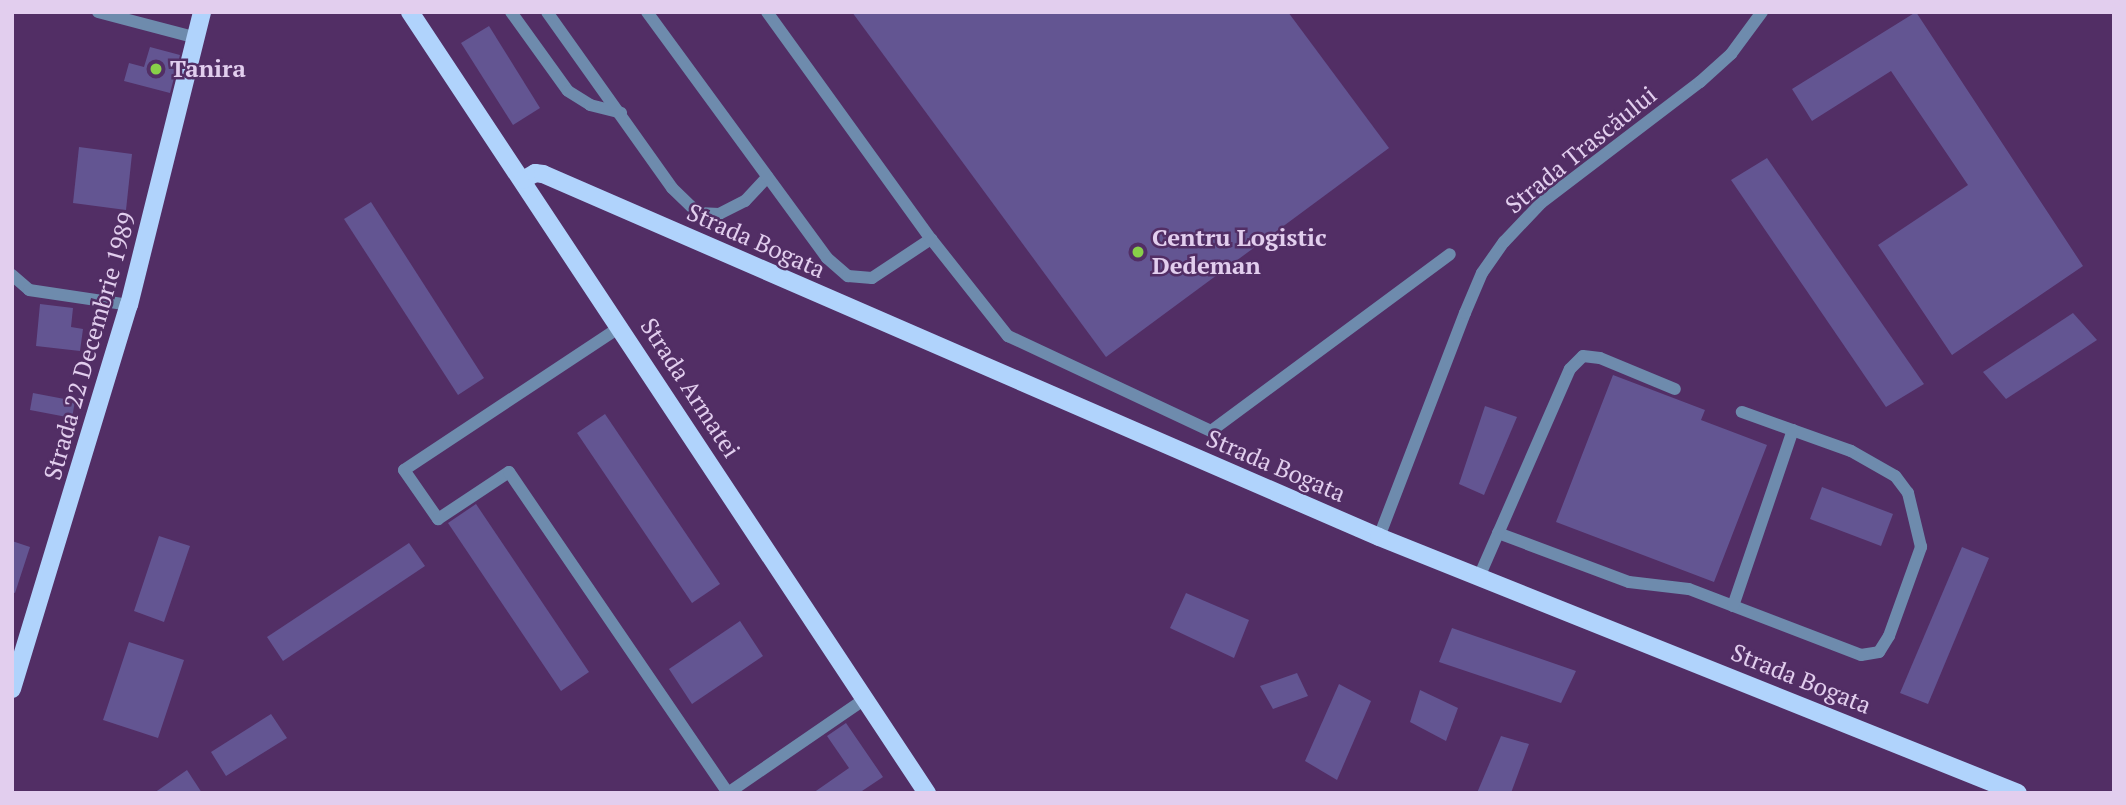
<!DOCTYPE html>
<html>
<head>
<meta charset="utf-8">
<style>
	body { margin:0 }
	#map { position:relative; width:2126px; height:805px; overflow:hidden; background:#522e65; font-family:"PT Serif",serif }
	div>[style] { position:absolute }
	[style*='--x'] { left:calc(var(--x)*1px); top:calc(var(--y)*1px); width:calc(var(--w)*1px); rotate:calc(var(--a)*1deg) }
	.building>* { inset:0; background:#635592 }
	.minor>* { height:12px; margin:-6px; padding:0 6px; transform-origin:6px; border-radius:6px; background:#6e8bad }
	.major>* { height:18px; margin:-9px; padding:0 9px; transform-origin:9px; border-radius:9px; background:#b0d3fc }
	.dots>* { width:19px; height:19px; translate:-50% -50%; box-sizing:border-box; border:4px solid #522e65; border-radius:50% }
	span { translate:-50% -50%; white-space:nowrap; text-align:center; line-height:1.15; -webkit-text-stroke:5px #522e65; paint-order:stroke }
	.poi-label { font-size:24px; color:#e2ceee; font-weight:700 }
	.left { translate:0 -50%; text-align:left }
	.street-label { font-size:24px; color:#e2ceee }
	.frame { position:absolute; inset:0; border:14px solid #e2ceee; pointer-events:none }
</style>
</head>
<body>
<div id="map">
	<div class="building">
		<i style="clip-path:polygon(852px 12px,1288px 12px,1389px 148px,1106px 357px)"></i>
		<i style="clip-path:polygon(1916px 12px,2083px 266px,1952px 355px,1878px 245px,1968px 185px,1891px 71px,1812px 121px,1792px 89px)"></i>
		<i style="clip-path:polygon(489px 26px,540px 108px,513px 125px,461px 43px)"></i>
		<i style="clip-path:polygon(150px 47px,180px 55px,170px 93px,124px 81px,129px 63px,144px 67px)"></i>
		<i style="clip-path:polygon(79px 147px,132px 154px,126px 210px,73px 203px)"></i>
		<i style="clip-path:polygon(1767px 158px,1924px 384px,1886px 407px,1731px 180px)"></i>
		<i style="clip-path:polygon(371px 202px,484px 378px,458px 395px,344px 219px)"></i>
		<i style="clip-path:polygon(40px 304px,73px 308px,71px 327px,83px 329px,80px 351px,36px 346px)"></i>
		<i style="clip-path:polygon(2073px 313px,2097px 340px,2006px 399px,1983px 372px)"></i>
		<i style="clip-path:polygon(1613px 375px,1705px 410px,1701px 420px,1767px 445px,1714px 582px,1556px 522px)"></i>
		<i style="clip-path:polygon(33px 393px,75px 401px,72px 418px,30px 410px)"></i>
		<i style="clip-path:polygon(1485px 406px,1517px 417px,1484px 495px,1459px 484px)"></i>
		<i style="clip-path:polygon(605px 414px,720px 584px,692px 603px,577px 433px)"></i>
		<i style="clip-path:polygon(1822px 487px,1893px 514px,1881px 546px,1810px 519px)"></i>
		<i style="clip-path:polygon(476px 504px,589px 672px,561px 691px,448px 523px)"></i>
		<i style="clip-path:polygon(159px 536px,190px 546px,164px 622px,134px 611px)"></i>
		<i style="clip-path:polygon(12px 541px,30px 547px,15px 593px,12px 592px)"></i>
		<i style="clip-path:polygon(409px 543px,425px 566px,283px 661px,267px 637px)"></i>
		<i style="clip-path:polygon(1962px 547px,1989px 558px,1928px 704px,1900px 693px)"></i>
		<i style="clip-path:polygon(1186px 593px,1249px 620px,1234px 658px,1170px 628px)"></i>
		<i style="clip-path:polygon(740px 621px,763px 656px,692px 704px,669px 669px)"></i>
		<i style="clip-path:polygon(1452px 628px,1576px 671px,1561px 703px,1439px 662px)"></i>
		<i style="clip-path:polygon(129px 642px,184px 660px,158px 738px,103px 720px)"></i>
		<i style="clip-path:polygon(1297px 673px,1308px 696px,1273px 709px,1260px 686px)"></i>
		<i style="clip-path:polygon(1339px 684px,1371px 701px,1337px 780px,1305px 761px)"></i>
		<i style="clip-path:polygon(1420px 690px,1458px 708px,1446px 741px,1410px 722px)"></i>
		<i style="clip-path:polygon(271px 714px,287px 738px,226px 776px,211px 752px)"></i>
		<i style="clip-path:polygon(846px 723px,883px 777px,859px 793px,813px 793px,849px 768px,827px 736px)"></i>
		<i style="clip-path:polygon(1501px 736px,1529px 744px,1511px 793px,1477px 793px)"></i>
		<i style="clip-path:polygon(187px 770px,202px 793px,154px 793px)"></i>
	</div>
	<div class="minor">
		<i style="--x:98;--y:12;--w:102;--a:14.7"></i>
		<i style="--x:511;--y:12;--w:97;--a:54.2"></i>
		<i style="--x:568;--y:91;--w:26;--a:32"></i>
		<i style="--x:590;--y:105;--w:32;--a:14"></i>
		<i style="--x:547;--y:12;--w:216;--a:54.6"></i>
		<i style="--x:672;--y:188;--w:36;--a:44"></i>
		<i style="--x:698;--y:213;--w:21;--a:3"></i>
		<i style="--x:719;--y:214;--w:29;--a:-27"></i>
		<i style="--x:745;--y:201;--w:33;--a:-47"></i>
		<i style="--x:647;--y:12;--w:305;--a:53.8"></i>
		<i style="--x:827;--y:258;--w:28;--a:41"></i>
		<i style="--x:848;--y:276;--w:24;--a:5"></i>
		<i style="--x:872;--y:278;--w:71;--a:-33.5"></i>
		<i style="--x:767;--y:12;--w:280;--a:54.2"></i>
		<i style="--x:931;--y:239;--w:124;--a:51.6"></i>
		<i style="--x:1008;--y:336;--w:224;--a:25.1"></i>
		<i style="--x:1211;--y:431;--w:297;--a:-36.5"></i>
		<i style="--x:12;--y:275;--w:23;--a:41"></i>
		<i style="--x:29;--y:290;--w:101;--a:8.5"></i>
		<i style="--x:620;--y:327;--w:259;--a:146.5"></i>
		<i style="--x:404;--y:470;--w:60;--a:55.2"></i>
		<i style="--x:438;--y:519;--w:85;--a:-33.5"></i>
		<i style="--x:509;--y:472;--w:389;--a:55.7"></i>
		<i style="--x:728;--y:793;--w:166;--a:-34.5"></i>
		<i style="--x:1498;--y:533;--w:140;--a:20.5"></i>
		<i style="--x:1629;--y:582;--w:60;--a:6.7"></i>
		<i style="--x:1689;--y:589;--w:184;--a:21"></i>
		<i style="--x:1861;--y:655;--w:18;--a:-9"></i>
		<i style="--x:1879;--y:652;--w:19;--a:-58"></i>
		<i style="--x:1889;--y:636;--w:95;--a:-70.2"></i>
		<i style="--x:1921;--y:547;--w:56;--a:-103.5"></i>
		<i style="--x:1908;--y:493;--w:21;--a:-127"></i>
		<i style="--x:1895;--y:476;--w:51;--a:-150.4"></i>
		<i style="--x:1851;--y:451;--w:116;--a:-160.3"></i>
		<i style="--x:1379;--y:537;--w:240;--a:-69"></i>
		<i style="--x:1465;--y:313;--w:43;--a:-67"></i>
		<i style="--x:1482;--y:273;--w:38;--a:-55"></i>
		<i style="--x:1504;--y:242;--w:54;--a:-46.5"></i>
		<i style="--x:1541;--y:203;--w:200;--a:-37.3"></i>
		<i style="--x:1700;--y:82;--w:42;--a:-42.1"></i>
		<i style="--x:1731;--y:54;--w:52;--a:-53.6"></i>
		<i style="--x:1479;--y:577;--w:227;--a:-66.4"></i>
		<i style="--x:1570;--y:369;--w:18;--a:-45"></i>
		<i style="--x:1583;--y:356;--w:17;--a:7"></i>
		<i style="--x:1600;--y:358;--w:81;--a:22.5"></i>
		<i style="--x:1733;--y:606;--w:186;--a:-71.2"></i>
	</div>
	<div class="major">
		<i style="--x:410;--y:12;--w:937;--a:56.5"></i>
		<i style="--x:523;--y:180;--w:14;--a:-30"></i>
		<i style="--x:535;--y:173;--w:8;--a:7"></i>
		<i style="--x:543;--y:174;--w:911;--a:23.47"></i>
		<i style="--x:1379;--y:537;--w:688;--a:21.83"></i>
		<i style="--x:12;--y:689;--w:401;--a:-73.1"></i>
		<i style="--x:129;--y:305;--w:302;--a:-76"></i>
	</div>
	<div class="dots">
		<i style="left:156px;top:69px;background:#88cf49"></i>
		<i style="left:1138px;top:252px;background:#88cf49"></i>
	</div>
	<div class="poi-label">
		<span class="left" style="left:170px;top:69px">Tanira</span>
		<span class="left" style="left:1152px;top:252px">Centru Logistic<br>Dedeman</span>
	</div>
	<div class="street-label">
		<span style="left:1581px;top:150px;rotate:-39deg">Strada Trascăului</span>
		<span style="left:756px;top:241px;rotate:24deg">Strada Bogata</span>
		<span style="left:90px;top:346px;rotate:-74deg">Strada 22 Decembrie 1989</span>
		<span style="left:690px;top:388px;rotate:57deg">Strada Armatei</span>
		<span style="left:1276px;top:466px;rotate:23deg">Strada Bogata</span>
		<span style="left:1801px;top:679px;rotate:22deg">Strada Bogata</span>
	</div>
	<div class="frame"></div>
</div>
</body>
</html>
